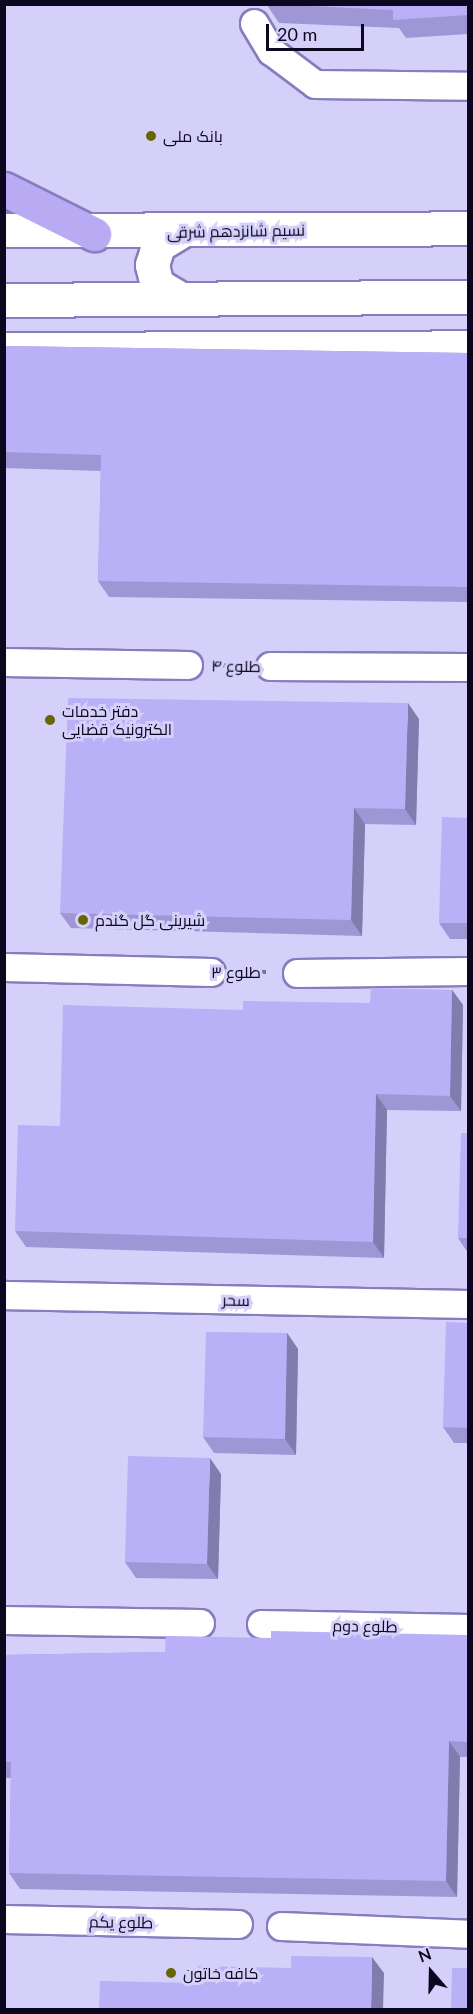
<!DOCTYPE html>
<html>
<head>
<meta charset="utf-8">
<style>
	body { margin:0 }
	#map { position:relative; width:473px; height:2014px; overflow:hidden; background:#d4d0fa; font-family:Lato,Cairo,sans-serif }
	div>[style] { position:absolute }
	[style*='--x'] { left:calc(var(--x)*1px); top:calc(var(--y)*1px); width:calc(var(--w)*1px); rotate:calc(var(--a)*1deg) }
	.path>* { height:4px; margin-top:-2px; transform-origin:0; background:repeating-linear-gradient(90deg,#726e8f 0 4.5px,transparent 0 7.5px) }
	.roads { filter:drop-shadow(2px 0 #867dbf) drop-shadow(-2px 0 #867dbf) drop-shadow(0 2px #867dbf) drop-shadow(0 -2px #867dbf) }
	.minor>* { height:27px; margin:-13.5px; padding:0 13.5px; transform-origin:13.5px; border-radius:13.5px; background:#fff }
	.secondary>* { height:33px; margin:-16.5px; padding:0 16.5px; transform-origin:16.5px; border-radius:16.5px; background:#fff }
	.primary>* { height:33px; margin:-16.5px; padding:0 16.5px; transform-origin:16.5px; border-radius:16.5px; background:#b9aaf4 }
	.wall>* { inset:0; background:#9f97d5 }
	.shaded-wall>* { inset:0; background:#827bae }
	.building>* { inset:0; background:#b9b0f8 }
	.dots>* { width:16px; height:16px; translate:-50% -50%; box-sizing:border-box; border:3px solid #d4d0fa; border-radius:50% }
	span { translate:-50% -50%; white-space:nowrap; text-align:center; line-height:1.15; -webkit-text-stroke:6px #d4d0fa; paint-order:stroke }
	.poi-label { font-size:16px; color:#0c071f }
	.left { translate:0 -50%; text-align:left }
	.street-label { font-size:16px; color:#0c071f }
	.frame { position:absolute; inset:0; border:6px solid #0c071f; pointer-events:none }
	.north { position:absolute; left:401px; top:1942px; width:60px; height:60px; -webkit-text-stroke:4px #d4d0fa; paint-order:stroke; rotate:340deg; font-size:16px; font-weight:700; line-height:24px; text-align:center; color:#0c071f }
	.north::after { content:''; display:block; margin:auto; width:21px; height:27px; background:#0c071f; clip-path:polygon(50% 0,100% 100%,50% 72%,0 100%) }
	.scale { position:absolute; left:266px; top:24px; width:98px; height:27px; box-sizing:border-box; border:3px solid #0c071f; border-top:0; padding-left:8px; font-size:18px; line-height:21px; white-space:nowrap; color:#0c071f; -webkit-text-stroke:4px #d4d0fa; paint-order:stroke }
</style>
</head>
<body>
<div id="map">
	<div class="path">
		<i style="--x:216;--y:665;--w:26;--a:2"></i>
		<i style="--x:239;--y:972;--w:28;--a:0"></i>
	</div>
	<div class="roads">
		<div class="minor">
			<i style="--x:254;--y:23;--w:33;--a:59"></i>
			<i style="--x:271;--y:51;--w:55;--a:36.9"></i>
			<i style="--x:315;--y:84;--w:153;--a:0.7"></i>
			<i style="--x:4;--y:346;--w:464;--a:-0.2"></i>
			<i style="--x:4;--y:662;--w:184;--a:0.9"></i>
			<i style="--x:270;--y:666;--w:198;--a:0.3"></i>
			<i style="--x:4;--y:967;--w:207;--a:1.4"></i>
			<i style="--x:297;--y:973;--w:171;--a:-0.7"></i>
			<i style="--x:4;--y:1295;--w:464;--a:1.1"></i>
			<i style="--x:4;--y:1620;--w:196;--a:0.9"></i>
			<i style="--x:261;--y:1624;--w:207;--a:1.1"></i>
			<i style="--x:4;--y:1919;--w:234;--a:1.2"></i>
			<i style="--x:281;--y:1926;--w:187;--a:2.4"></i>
		</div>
		<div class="secondary">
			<i style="--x:4;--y:230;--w:464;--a:-0.2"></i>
			<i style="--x:179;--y:298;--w:26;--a:-149"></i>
			<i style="--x:157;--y:285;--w:21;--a:-104"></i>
			<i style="--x:152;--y:265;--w:21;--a:-73"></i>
			<i style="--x:158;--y:245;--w:26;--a:-31"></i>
			<i style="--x:4;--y:300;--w:464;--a:-0.4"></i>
		</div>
		<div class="primary">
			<i style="--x:4;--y:189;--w:101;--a:26.6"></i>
		</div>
	</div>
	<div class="wall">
		<i style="clip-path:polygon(468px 4px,468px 34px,406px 38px,399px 28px,279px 23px,267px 5px)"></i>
		<i style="clip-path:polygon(4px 346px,468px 353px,468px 602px,109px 597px,98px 581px,101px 471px,4px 468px)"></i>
		<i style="clip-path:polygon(419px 719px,416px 825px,365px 824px,362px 936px,71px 928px,60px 913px)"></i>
		<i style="clip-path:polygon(468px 818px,468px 939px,450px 939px,439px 923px)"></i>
		<i style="clip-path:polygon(452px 990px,463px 1005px,461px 1111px,387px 1110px,384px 1258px,26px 1247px,15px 1231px,60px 1126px,243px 1010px,370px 1003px)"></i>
		<i style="clip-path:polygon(468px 1133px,468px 1253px,458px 1238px)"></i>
		<i style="clip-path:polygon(468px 1323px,468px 1443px,454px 1443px,443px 1427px)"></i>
		<i style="clip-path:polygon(287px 1333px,298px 1349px,296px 1455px,214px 1453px,203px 1437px)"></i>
		<i style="clip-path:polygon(221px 1474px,218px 1579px,136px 1578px,125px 1562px)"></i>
		<i style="clip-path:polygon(468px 1635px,468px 1757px,460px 1757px,457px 1897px,20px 1889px,9px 1873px,11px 1778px,4px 1778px,4px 1655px,165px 1652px,271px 1638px)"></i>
	</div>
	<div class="shaded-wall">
		<i style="clip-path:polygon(408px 703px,419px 719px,416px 825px,405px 809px)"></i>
		<i style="clip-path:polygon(354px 808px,365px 824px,362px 936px,351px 920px)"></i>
		<i style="clip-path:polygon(452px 990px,463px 1005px,461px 1111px,450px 1096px)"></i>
		<i style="clip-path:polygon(376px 1094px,387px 1110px,384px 1258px,373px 1242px)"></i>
		<i style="clip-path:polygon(287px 1333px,298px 1349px,296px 1455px,285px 1439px)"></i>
		<i style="clip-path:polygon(210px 1458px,221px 1474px,218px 1579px,207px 1564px)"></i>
		<i style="clip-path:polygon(449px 1741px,460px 1757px,457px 1897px,446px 1881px)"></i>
		<i style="clip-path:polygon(372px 1957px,384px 1973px,383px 2010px,371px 2010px)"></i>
	</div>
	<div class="building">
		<i style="clip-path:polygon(267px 4px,468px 4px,468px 15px,393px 20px,393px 10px)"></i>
		<i style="clip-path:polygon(4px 346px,468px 353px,468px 587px,98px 581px,101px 455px,4px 452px)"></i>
		<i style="clip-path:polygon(68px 698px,408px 703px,405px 809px,354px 808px,351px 920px,60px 913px)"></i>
		<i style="clip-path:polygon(442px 817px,468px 818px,468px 923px,439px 923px)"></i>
		<i style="clip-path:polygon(371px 988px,452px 990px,450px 1096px,376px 1094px,373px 1242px,15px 1231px,18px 1125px,60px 1126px,63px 1005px,243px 1010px,243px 1001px,370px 1003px)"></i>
		<i style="clip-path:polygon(461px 1133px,468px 1133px,468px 1238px,458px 1238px)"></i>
		<i style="clip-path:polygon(446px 1322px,468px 1323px,468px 1428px,443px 1427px)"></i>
		<i style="clip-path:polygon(206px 1332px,287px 1333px,285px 1439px,203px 1437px)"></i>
		<i style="clip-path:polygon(128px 1456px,210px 1458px,207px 1564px,125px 1562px)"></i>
		<i style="clip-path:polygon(271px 1631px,468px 1635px,468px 1742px,449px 1741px,446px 1881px,9px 1873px,11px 1762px,4px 1762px,4px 1655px,165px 1652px,166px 1636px,271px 1638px)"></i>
		<i style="clip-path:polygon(291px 1956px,372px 1957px,371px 2010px,99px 2010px,100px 1981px,197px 1983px,197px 1966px,291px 1968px)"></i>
		<i style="clip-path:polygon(452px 1968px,468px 1968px,468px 2010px,451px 2010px)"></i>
	</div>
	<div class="dots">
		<i style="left:151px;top:136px;background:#660"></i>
		<i style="left:50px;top:720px;background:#660"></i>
		<i style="left:83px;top:920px;background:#660"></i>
		<i style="left:171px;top:1973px;background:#660"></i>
	</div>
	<div class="poi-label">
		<span class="left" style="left:163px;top:136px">بانک ملی</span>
		<span class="left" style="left:62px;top:720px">دفتر خدمات<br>الکترونیک قضایی</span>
		<span class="left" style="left:95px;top:920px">شیرینی گل گندم</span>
		<span class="left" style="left:183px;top:1973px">کافه خاتون</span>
	</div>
	<div class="street-label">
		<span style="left:236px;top:231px;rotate:-1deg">نسیم شانزدهم شرقی</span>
		<span style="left:236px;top:666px;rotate:1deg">طلوع ۴</span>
		<span style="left:236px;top:972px">طلوع ۳</span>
		<span style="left:236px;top:1300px;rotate:1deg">سحر</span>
		<span style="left:365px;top:1626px;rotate:1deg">طلوع دوم</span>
		<span style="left:121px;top:1922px;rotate:1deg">طلوع یکم</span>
	</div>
	<div class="frame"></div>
	<div class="north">N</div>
	<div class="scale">20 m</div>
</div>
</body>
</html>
